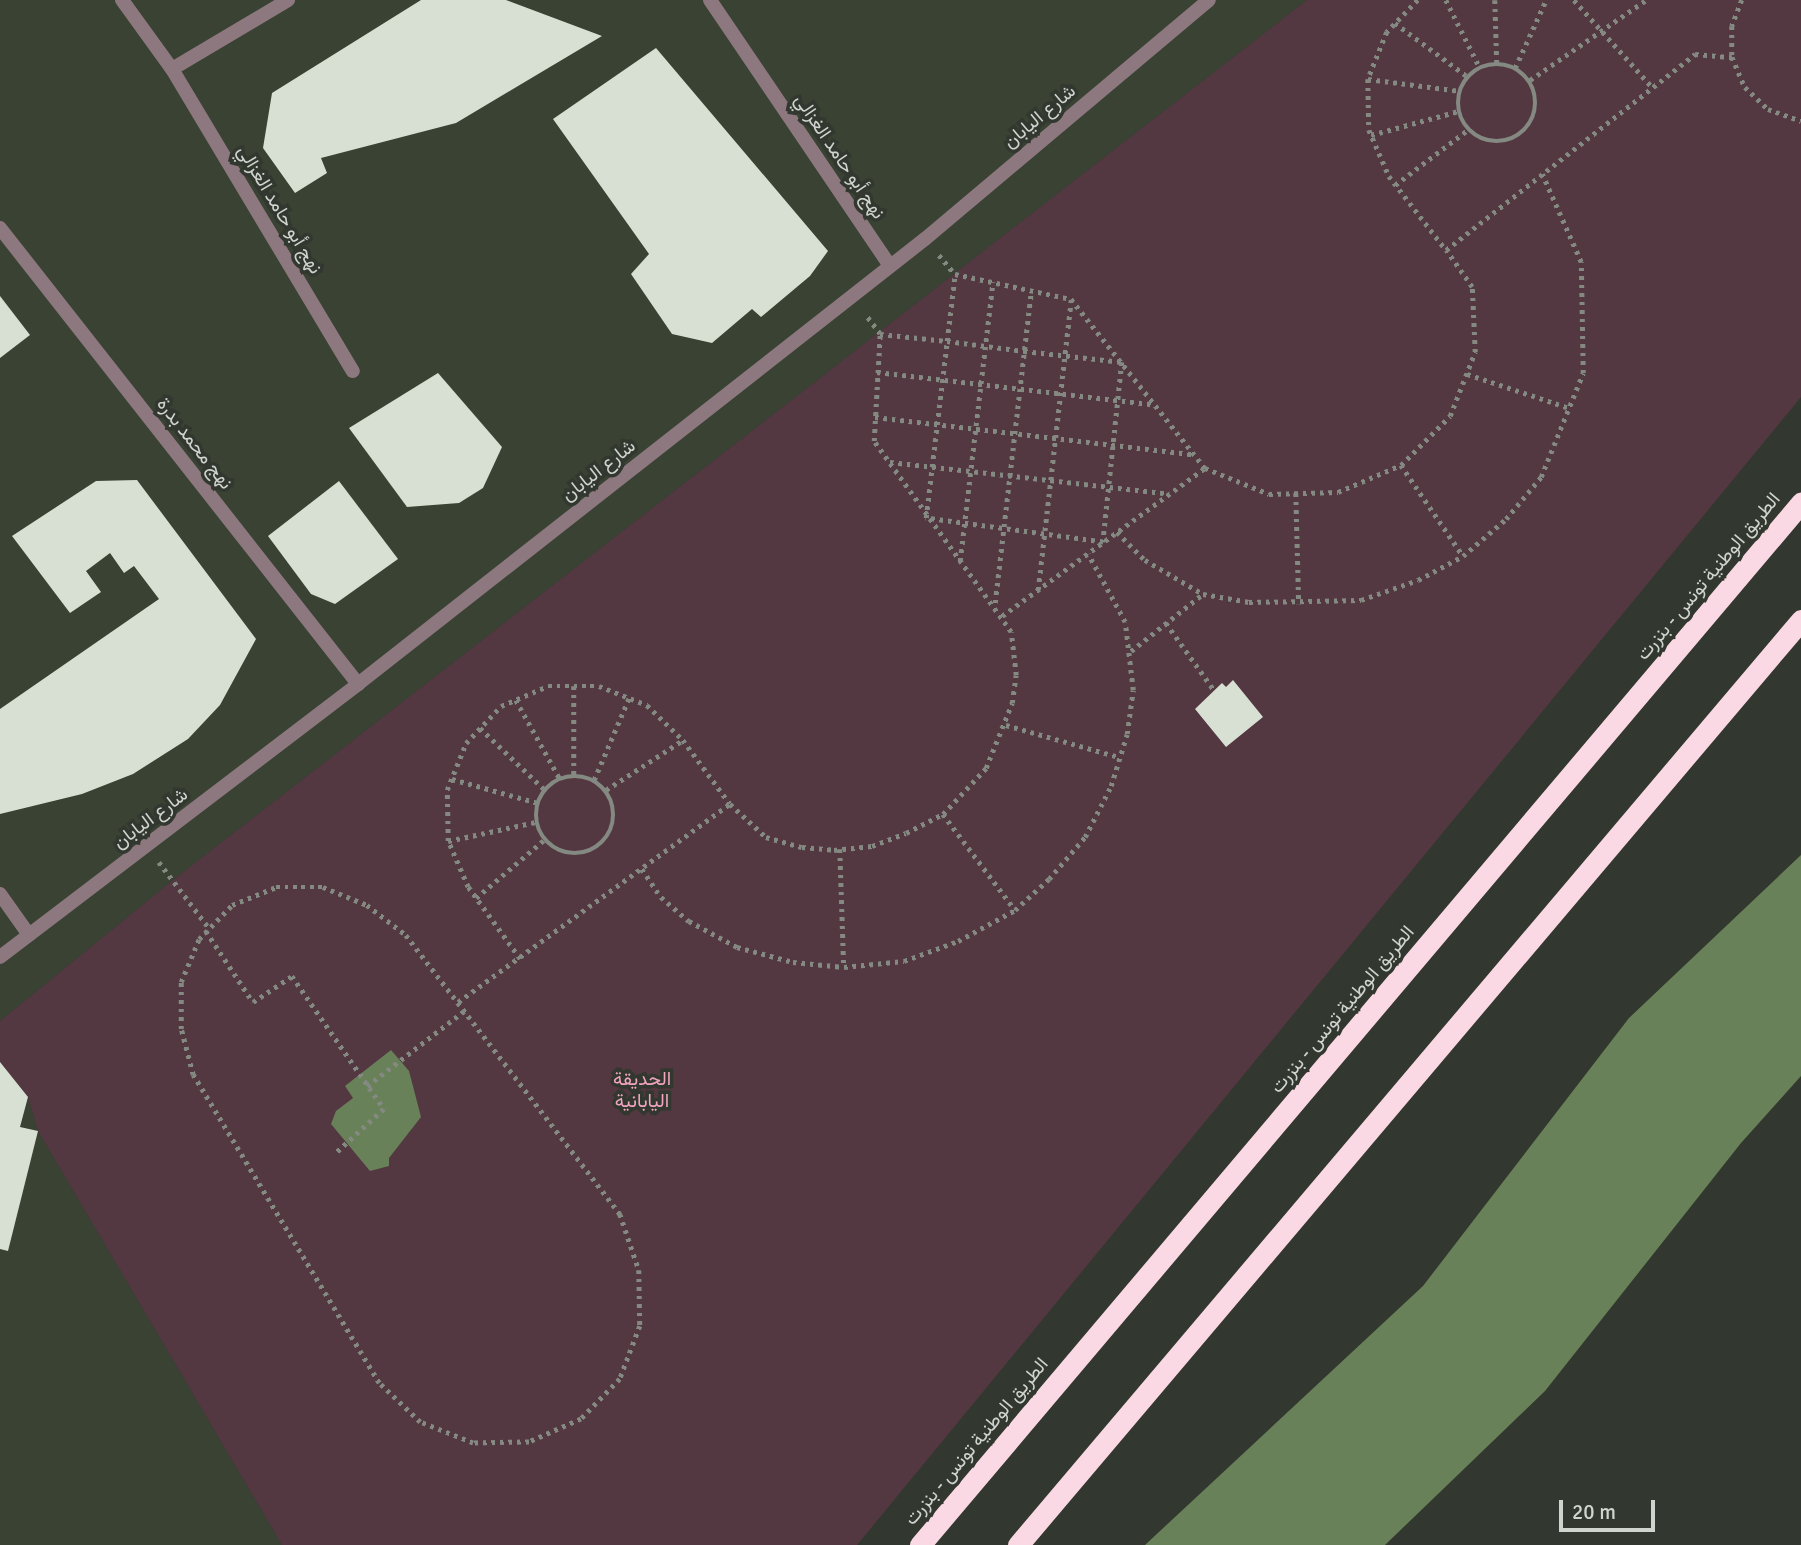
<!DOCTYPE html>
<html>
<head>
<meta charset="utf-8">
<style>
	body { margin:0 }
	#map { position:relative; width:1801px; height:1545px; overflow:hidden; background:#32382f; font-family:Signika,Vazirmatn,sans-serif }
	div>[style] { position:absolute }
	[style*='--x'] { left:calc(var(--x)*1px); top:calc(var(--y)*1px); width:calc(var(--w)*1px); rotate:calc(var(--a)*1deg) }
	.built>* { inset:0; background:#394233 }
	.green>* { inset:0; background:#533842 }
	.water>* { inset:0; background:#688158 }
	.building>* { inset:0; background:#d8dfd3 }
	.path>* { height:4.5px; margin-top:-2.25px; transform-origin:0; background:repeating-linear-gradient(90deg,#848982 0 3.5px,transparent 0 8.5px) }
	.path>.ring { margin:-2.25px; padding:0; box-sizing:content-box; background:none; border:4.5px solid #848982; border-radius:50% }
	.street>* { height:14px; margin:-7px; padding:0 7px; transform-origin:7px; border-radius:7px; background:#8e787f }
	.highway>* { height:21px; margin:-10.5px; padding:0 10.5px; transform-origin:10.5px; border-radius:10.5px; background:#fbd9e4 }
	span { translate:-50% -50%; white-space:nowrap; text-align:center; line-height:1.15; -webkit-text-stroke:7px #32382f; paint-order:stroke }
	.street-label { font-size:19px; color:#d0d4ce }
	.park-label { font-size:19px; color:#f1a4c0 }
	.scale { position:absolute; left:1559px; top:1500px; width:96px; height:32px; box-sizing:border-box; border:4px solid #d0d4ce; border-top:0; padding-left:9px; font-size:21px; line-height:24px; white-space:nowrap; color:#d0d4ce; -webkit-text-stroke:5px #32382f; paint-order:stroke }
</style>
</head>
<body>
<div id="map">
	<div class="built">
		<i style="clip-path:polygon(0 0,1307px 0,173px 880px,0 1021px)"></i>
		<i style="clip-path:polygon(0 1062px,28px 1097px,38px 1131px,282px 1545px,0 1545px)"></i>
	</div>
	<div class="green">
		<i style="clip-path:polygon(1307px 0,1801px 0,1801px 397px,857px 1545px,282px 1545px,38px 1131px,28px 1097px,0 1062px,0 1021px,173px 880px)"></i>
	</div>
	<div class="water">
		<i style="clip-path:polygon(1801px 855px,1801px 1076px,1741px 1143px,1545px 1391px,1385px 1545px,1145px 1545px,1423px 1286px,1629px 1018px)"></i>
		<i style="clip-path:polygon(391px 1050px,409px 1071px,421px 1117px,389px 1158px,389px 1166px,370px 1171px,331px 1124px,336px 1111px,353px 1098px,345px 1086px)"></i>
	</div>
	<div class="building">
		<i style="clip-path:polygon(421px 0,506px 0,602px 36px,456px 123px,321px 158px,327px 173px,295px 193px,263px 148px,272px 93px)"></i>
		<i style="clip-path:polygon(656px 48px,828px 251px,810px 276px,761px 317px,752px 309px,712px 343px,672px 334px,631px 274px,649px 254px,553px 119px)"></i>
		<i style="clip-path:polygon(0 296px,30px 335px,0 358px)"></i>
		<i style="clip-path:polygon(438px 373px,502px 447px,483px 488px,459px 503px,407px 507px,349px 428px)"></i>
		<i style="clip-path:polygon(137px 480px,256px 639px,220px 705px,188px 739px,133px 774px,82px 794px,0 814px,0 709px,159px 599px,134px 566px,124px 573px,110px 553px,86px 571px,101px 592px,70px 613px,12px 536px,96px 481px)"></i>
		<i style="clip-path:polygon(339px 481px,398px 559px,335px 604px,311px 594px,268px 536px)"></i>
		<i style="clip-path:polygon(1233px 680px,1263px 717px,1226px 747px,1195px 709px,1222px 683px,1226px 687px)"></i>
		<i style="clip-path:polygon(0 1062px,28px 1097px,20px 1127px,38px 1131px,8px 1251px,0 1249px)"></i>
	</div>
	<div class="path">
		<i style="--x:1418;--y:0;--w:45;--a:134.1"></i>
		<i style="--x:1387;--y:32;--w:51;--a:112"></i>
		<i style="--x:1368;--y:79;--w:51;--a:88.9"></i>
		<i style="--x:1369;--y:130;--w:50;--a:66.5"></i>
		<i style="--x:1389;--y:176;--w:93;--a:52.4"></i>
		<i style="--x:1446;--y:250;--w:317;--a:-38.2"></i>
		<i style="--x:1695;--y:54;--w:37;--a:5"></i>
		<i style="--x:1446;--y:0;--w:76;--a:63.4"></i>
		<i style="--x:1495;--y:0;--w:64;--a:88.2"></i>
		<i style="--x:1574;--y:0;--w:117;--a:48.1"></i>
		<i style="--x:1742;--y:0;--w:28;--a:111"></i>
		<i style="--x:1732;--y:26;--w:31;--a:90"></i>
		<i style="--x:1732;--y:57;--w:33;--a:67"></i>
		<i style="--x:1745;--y:87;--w:32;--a:44"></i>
		<i style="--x:1768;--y:109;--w:35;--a:20"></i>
		<i style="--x:1395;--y:23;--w:91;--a:36.5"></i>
		<i class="ring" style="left:1458px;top:64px;width:73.5px;height:73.5px"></i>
		<i style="--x:1515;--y:68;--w:75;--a:-65.5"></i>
		<i style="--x:1368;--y:79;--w:93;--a:7.4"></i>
		<i style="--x:1530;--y:80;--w:141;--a:-34.6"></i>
		<i style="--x:1371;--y:135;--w:91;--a:-15.3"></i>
		<i style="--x:1395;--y:185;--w:93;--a:-37.1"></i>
		<i style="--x:939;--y:255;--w:25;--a:50"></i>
		<i style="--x:955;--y:274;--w:119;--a:12.2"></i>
		<i style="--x:1071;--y:299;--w:216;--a:51.6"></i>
		<i style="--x:1205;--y:468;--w:69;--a:22.1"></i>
		<i style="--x:1269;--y:494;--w:69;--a:-1.7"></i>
		<i style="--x:1338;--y:492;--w:69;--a:-23.2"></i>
		<i style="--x:1401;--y:465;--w:69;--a:-45"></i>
		<i style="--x:1450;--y:416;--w:69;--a:-68.7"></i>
		<i style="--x:1475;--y:352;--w:65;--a:-92.6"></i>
		<i style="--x:1472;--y:287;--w:45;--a:-125.1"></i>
		<i style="--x:880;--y:334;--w:67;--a:6"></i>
		<i style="--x:947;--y:341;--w:78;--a:7.4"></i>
		<i style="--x:1024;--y:351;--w:99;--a:6.4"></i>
		<i style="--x:1122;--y:362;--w:181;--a:96"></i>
		<i style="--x:1103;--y:542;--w:179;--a:-172.3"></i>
		<i style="--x:926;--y:518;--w:51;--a:-83.3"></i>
		<i style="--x:932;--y:467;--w:127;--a:-83.2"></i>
		<i style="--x:947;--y:341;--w:67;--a:-83.2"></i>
		<i style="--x:877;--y:372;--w:276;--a:6.7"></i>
		<i style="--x:1467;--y:374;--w:108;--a:18.4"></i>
		<i style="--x:875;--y:417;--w:319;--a:6.7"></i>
		<i style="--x:890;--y:462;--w:281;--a:6.5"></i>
		<i style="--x:1401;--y:465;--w:110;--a:55.7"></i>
		<i style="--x:1296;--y:493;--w:111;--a:88.5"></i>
		<i style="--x:1117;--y:532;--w:40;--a:45"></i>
		<i style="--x:1145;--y:560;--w:67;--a:30.4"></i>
		<i style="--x:1203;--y:594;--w:47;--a:9.9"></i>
		<i style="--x:1249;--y:602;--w:112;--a:-1"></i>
		<i style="--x:1361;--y:600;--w:60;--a:-19.3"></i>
		<i style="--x:1418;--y:580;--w:51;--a:-28.1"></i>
		<i style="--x:1463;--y:556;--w:57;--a:-40.7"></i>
		<i style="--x:1506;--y:519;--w:55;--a:-50.2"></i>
		<i style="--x:1541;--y:477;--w:112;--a:-68"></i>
		<i style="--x:1583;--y:373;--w:111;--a:-91"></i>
		<i style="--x:1581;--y:262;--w:96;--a:-113.9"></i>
		<i style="--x:960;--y:561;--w:281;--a:-83.3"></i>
		<i style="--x:1038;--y:590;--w:292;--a:-83.5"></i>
		<i style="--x:995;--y:603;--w:314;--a:-83.4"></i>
		<i style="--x:1002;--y:616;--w:251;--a:-36.1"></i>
		<i style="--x:1166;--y:623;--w:82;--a:54.4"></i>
		<i style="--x:1131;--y:651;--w:92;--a:-38.4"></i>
		<i style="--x:574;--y:686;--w:90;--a:90"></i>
		<i style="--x:516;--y:700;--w:90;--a:60.9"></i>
		<i style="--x:1006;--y:725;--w:117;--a:15.8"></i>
		<i style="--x:480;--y:728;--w:90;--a:43.6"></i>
		<i class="ring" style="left:536px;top:776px;width:73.5px;height:73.5px"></i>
		<i style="--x:452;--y:779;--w:89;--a:15.6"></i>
		<i style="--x:594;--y:780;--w:89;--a:-66.9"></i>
		<i style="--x:606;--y:790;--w:92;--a:-33"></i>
		<i style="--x:943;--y:814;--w:120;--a:53.1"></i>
		<i style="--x:448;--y:841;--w:90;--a:-12.2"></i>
		<i style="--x:840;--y:849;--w:118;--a:88.1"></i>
		<i style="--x:159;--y:862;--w:83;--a:52.9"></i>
		<i style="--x:642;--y:869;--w:34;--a:56"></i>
		<i style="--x:661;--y:897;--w:37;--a:41"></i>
		<i style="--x:689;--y:921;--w:55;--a:28.4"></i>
		<i style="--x:737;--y:947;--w:58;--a:15"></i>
		<i style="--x:793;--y:962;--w:51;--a:5.6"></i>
		<i style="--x:844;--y:967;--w:60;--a:-5.7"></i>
		<i style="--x:904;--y:961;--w:58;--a:-20.3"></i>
		<i style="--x:958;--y:941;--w:65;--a:-28.5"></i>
		<i style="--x:1015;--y:910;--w:46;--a:-42.4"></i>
		<i style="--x:1049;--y:879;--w:55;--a:-49.4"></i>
		<i style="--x:1085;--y:837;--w:57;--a:-63"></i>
		<i style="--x:1111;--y:786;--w:54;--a:-72.9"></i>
		<i style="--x:1127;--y:734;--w:44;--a:-82.2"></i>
		<i style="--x:1133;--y:690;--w:68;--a:-96.7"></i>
		<i style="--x:1125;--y:622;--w:77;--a:-118.6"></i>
		<i style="--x:276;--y:887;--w:47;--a:0"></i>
		<i style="--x:323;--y:887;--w:48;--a:22.2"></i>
		<i style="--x:367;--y:905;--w:49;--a:37.6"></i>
		<i style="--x:406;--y:935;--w:352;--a:52.5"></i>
		<i style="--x:620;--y:1214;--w:59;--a:71.3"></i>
		<i style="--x:639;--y:1270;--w:56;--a:89"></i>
		<i style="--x:640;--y:1326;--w:57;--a:110.7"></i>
		<i style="--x:620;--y:1379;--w:56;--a:134.3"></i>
		<i style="--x:581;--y:1419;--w:57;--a:156.1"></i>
		<i style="--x:529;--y:1442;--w:56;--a:179"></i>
		<i style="--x:473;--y:1443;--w:57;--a:-158.4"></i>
		<i style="--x:420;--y:1422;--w:57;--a:-136.4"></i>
		<i style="--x:379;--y:1383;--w:360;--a:-121.1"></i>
		<i style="--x:193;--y:1075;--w:48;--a:-104.6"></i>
		<i style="--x:181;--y:1029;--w:47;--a:-90"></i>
		<i style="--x:181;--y:982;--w:47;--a:-67.3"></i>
		<i style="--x:199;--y:939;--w:47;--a:-45.9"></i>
		<i style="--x:232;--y:905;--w:48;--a:-22.2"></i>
		<i style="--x:476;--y:898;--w:89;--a:-40.5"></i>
		<i style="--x:206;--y:931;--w:85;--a:56.5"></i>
		<i style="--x:253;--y:1002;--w:47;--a:-33.7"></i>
		<i style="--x:292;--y:976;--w:162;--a:55.3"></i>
		<i style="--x:384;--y:1109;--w:67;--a:137.4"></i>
		<i style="--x:520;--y:959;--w:89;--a:-125.8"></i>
		<i style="--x:468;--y:887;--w:50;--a:-113.5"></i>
		<i style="--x:448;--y:841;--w:51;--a:-91.1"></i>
		<i style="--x:447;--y:790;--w:51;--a:-68"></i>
		<i style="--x:466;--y:743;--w:51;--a:-46.6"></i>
		<i style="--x:501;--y:706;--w:51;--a:-23.1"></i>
		<i style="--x:548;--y:686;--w:51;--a:0"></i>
		<i style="--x:599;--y:686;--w:52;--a:21.6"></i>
		<i style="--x:647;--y:705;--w:50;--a:44.2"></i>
		<i style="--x:683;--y:740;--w:79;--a:53.7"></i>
		<i style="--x:730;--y:804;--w:49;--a:42.5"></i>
		<i style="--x:766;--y:837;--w:37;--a:16"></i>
		<i style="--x:802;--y:847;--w:32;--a:5"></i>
		<i style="--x:834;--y:850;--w:38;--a:-6"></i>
		<i style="--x:872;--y:846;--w:36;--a:-21"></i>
		<i style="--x:906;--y:833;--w:42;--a:-27.2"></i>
		<i style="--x:943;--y:814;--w:63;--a:-46.9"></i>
		<i style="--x:986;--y:768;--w:70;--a:-68.2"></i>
		<i style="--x:1012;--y:703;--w:28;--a:-82"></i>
		<i style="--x:1016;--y:675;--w:43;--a:-96.6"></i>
		<i style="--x:1011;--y:632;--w:235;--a:-125.7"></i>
		<i style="--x:874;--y:441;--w:107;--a:-86.8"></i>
		<i style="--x:880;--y:334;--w:25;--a:-127"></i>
		<i style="--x:458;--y:1002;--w:336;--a:-36.1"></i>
		<i style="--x:367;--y:1086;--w:123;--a:-37.7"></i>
	</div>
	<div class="street">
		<i style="--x:122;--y:0;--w:85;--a:54.1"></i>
		<i style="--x:172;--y:69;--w:352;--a:59.1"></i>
		<i style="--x:710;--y:0;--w:321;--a:55.9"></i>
		<i style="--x:172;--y:69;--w:135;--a:-30.7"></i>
		<i style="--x:0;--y:228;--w:580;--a:51.86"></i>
		<i style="--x:0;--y:894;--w:50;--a:54.7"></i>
		<i style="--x:0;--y:957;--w:450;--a:-37.3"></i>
		<i style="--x:358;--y:684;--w:721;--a:-38.13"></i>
		<i style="--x:925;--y:239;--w:371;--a:-40.1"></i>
	</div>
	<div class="highway">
		<i style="--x:920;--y:1545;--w:1365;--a:-49.79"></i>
		<i style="--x:1018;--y:1545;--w:1212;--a:-49.75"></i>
	</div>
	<div class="street-label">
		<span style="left:1040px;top:117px;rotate:-40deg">شارع اليابان</span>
		<span style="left:839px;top:157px;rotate:56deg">نهج أبو حامد الغزالي</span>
		<span style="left:279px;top:210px;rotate:59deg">نهج أبو حامد الغزالي</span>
		<span style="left:194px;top:444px;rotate:52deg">نهج محمد بدرة</span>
		<span style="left:599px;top:471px;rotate:-38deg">شارع اليابان</span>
		<span style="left:1709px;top:577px;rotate:-50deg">الطريق الوطنية تونس - بنزرت</span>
		<span style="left:151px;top:819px;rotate:-37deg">شارع اليابان</span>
		<span style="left:1343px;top:1010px;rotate:-50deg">الطريق الوطنية تونس - بنزرت</span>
		<span style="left:977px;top:1442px;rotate:-50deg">الطريق الوطنية تونس - بنزرت</span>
	</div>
	<div class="park-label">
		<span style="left:642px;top:1091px">الحديقة<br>اليابانية</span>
	</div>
	<div class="scale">20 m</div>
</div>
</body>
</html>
